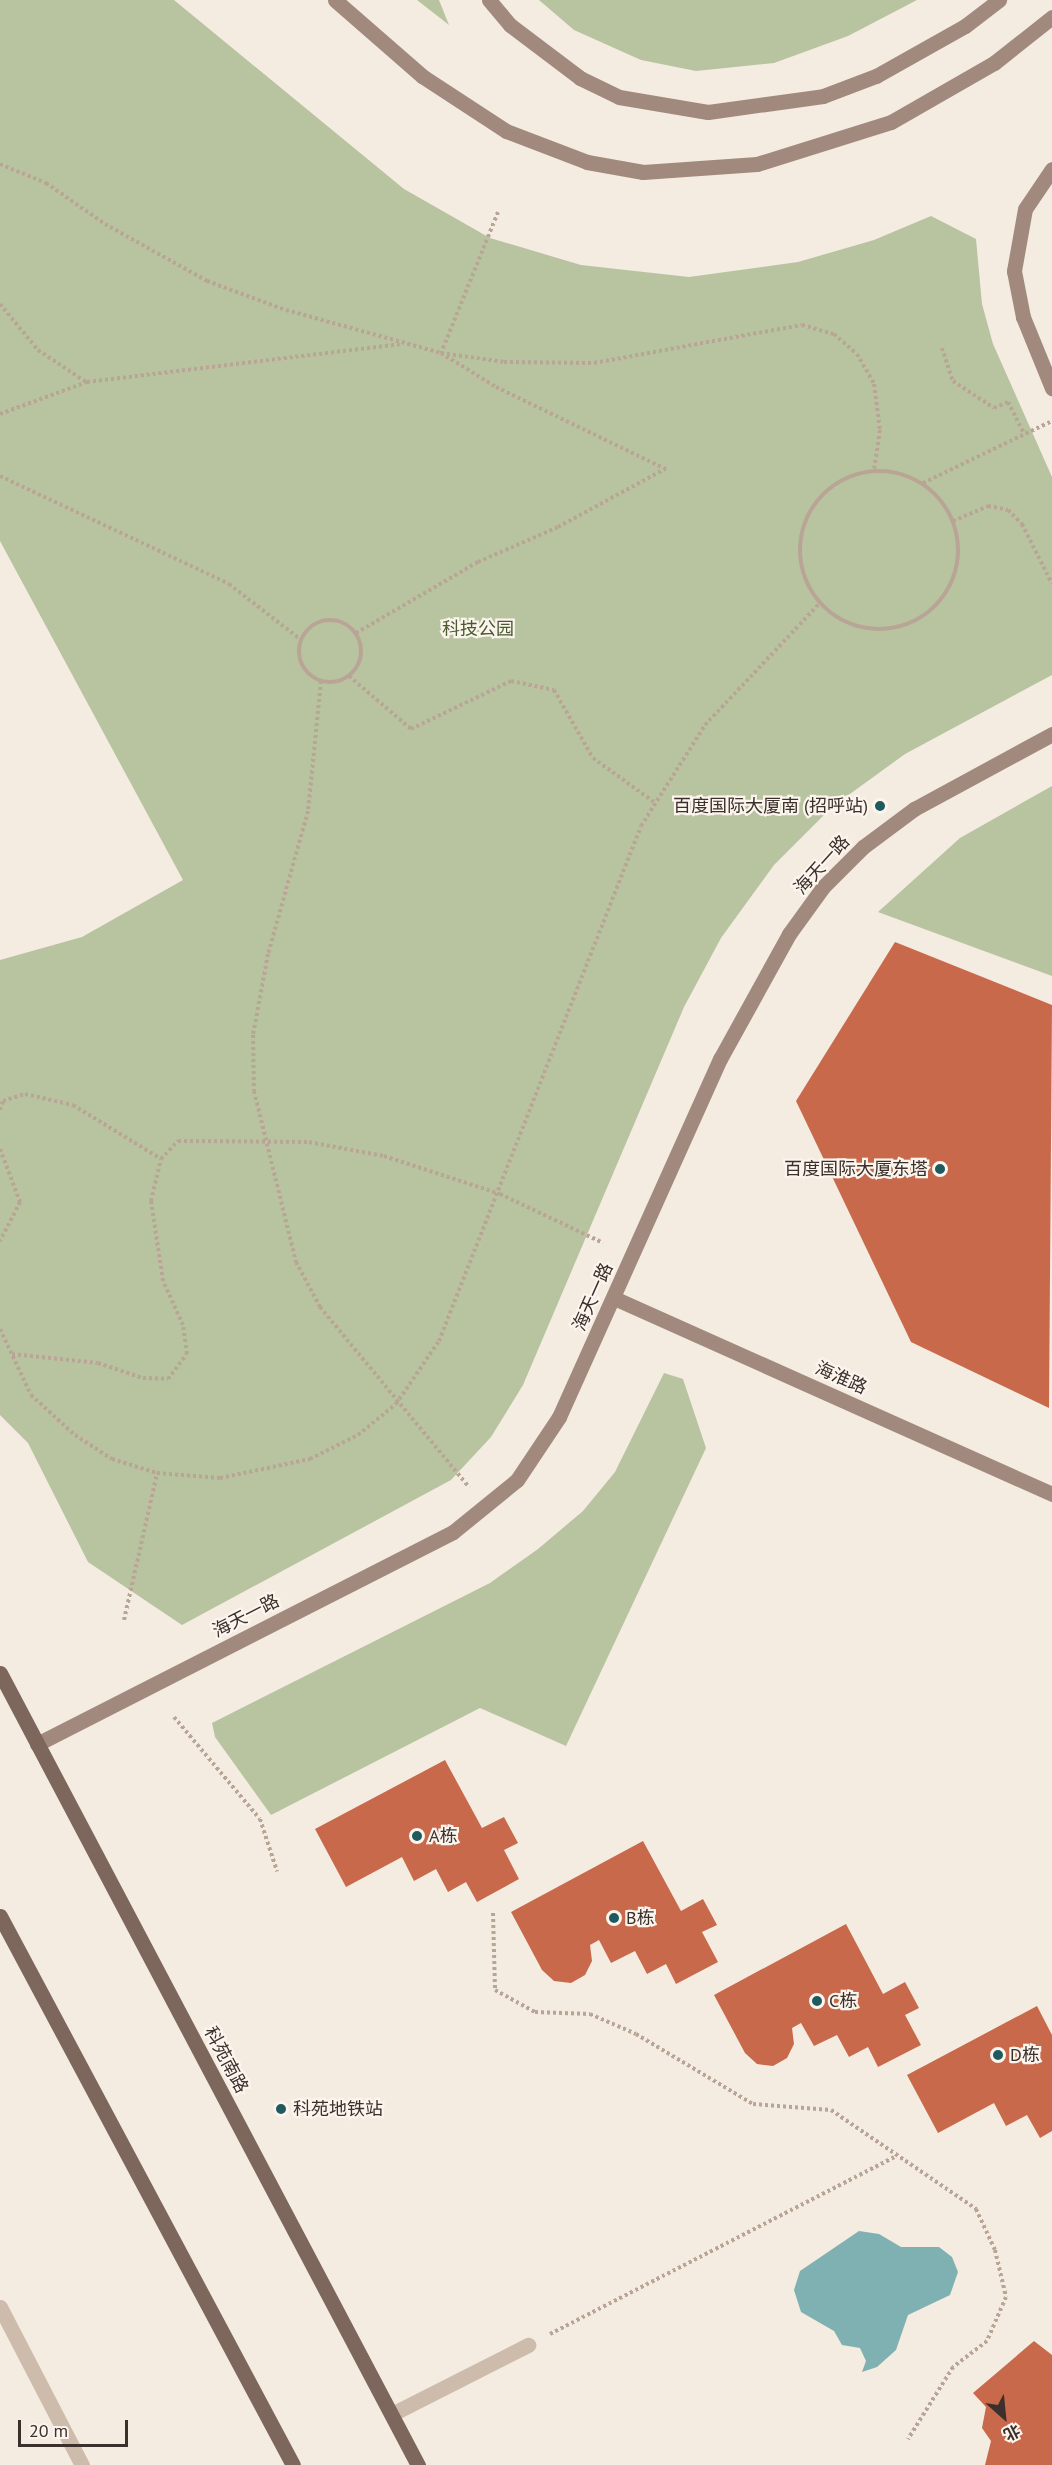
<!DOCTYPE html>
<html>
<head>
<meta charset="utf-8">
<style>
	body { margin:0 }
	#map { position:relative; width:1052px; height:2465px; overflow:hidden; background:#f4ebe1; font-family:"PT Sans","Noto Sans SC",sans-serif }
	div>[style] { position:absolute }
	[style*='--x'] { left:calc(var(--x)*1px); top:calc(var(--y)*1px); width:calc(var(--w)*1px); rotate:calc(var(--a)*1deg) }
	.green>* { inset:0; background:#b8c4a0 }
	.water>* { inset:0; background:#7fb0b2 }
	.building>* { inset:0; background:#c8694b }
	.path>* { height:4px; margin-top:-2px; transform-origin:0; background:repeating-linear-gradient(90deg,#b9a596 0 3px,transparent 0 6px) }
	.path>.ring { margin:-2px; padding:0; box-sizing:content-box; background:none; border:4px solid #b9a596; border-radius:50% }
	.lane>* { height:15px; margin:-7.5px; padding:0 7.5px; transform-origin:7.5px; border-radius:7.5px; background:#cdbbac }
	.street>* { height:15px; margin:-7.5px; padding:0 7.5px; transform-origin:7.5px; border-radius:7.5px; background:#cdbbac }
	.secondary>* { height:15px; margin:-7.5px; padding:0 7.5px; transform-origin:7.5px; border-radius:7.5px; background:#a18a7d }
	.primary>* { height:15px; margin:-7.5px; padding:0 7.5px; transform-origin:7.5px; border-radius:7.5px; background:#7d675c }
	.dots>* { width:16px; height:16px; translate:-50% -50%; box-sizing:border-box; border:3px solid #fbf5ee; border-radius:50% }
	span { translate:-50% -50%; white-space:nowrap; text-align:center; line-height:1.15; -webkit-text-stroke:4.5px #fbf5ee; paint-order:stroke }
	.park-label { font-size:18px; color:#4a5a2e }
	.poi-label { font-size:18px; color:#3b302b }
	.right { translate:-100% -50%; text-align:right }
	.left { translate:0 -50%; text-align:left }
	.street-label { font-size:18px; color:#3b302b }
	.north { position:absolute; left:974px; top:2387px; width:60px; height:60px; -webkit-text-stroke:4px #fbf5ee; paint-order:stroke; rotate:153deg; font-size:16px; font-weight:700; line-height:24px; text-align:center; color:#3b302b }
	.north::after { content:''; display:block; margin:auto; width:21px; height:27px; background:#3b302b; clip-path:polygon(50% 0,100% 100%,50% 72%,0 100%) }
	.scale { position:absolute; left:18px; top:2420px; width:110px; height:27px; box-sizing:border-box; border:3px solid #3b302b; border-top:0; padding-left:8px; font-size:18px; line-height:21px; white-space:nowrap; color:#3b302b; -webkit-text-stroke:4px #fbf5ee; paint-order:stroke }
</style>
</head>
<body>
<div id="map">
	<div class="green">
		<i style="clip-path:polygon(0 0,174px 0,404px 189px,490px 238px,581px 265px,689px 277px,798px 262px,874px 240px,931px 216px,976px 239px,982px 304px,993px 344px,1052px 477px,1052px 675px,905px 754px,832px 807px,774px 865px,721px 938px,684px 1007px,523px 1385px,491px 1437px,451px 1480px,182px 1625px,88px 1562px,28px 1443px,0 1415px,0 960px,82px 937px,183px 880px,0 541px)"></i>
		<i style="clip-path:polygon(417px 0,439px 0,449px 25px)"></i>
		<i style="clip-path:polygon(539px 0,917px 0,848px 36px,774px 63px,696px 71px,641px 60px,574px 30px)"></i>
		<i style="clip-path:polygon(1052px 786px,1052px 976px,878px 912px,960px 838px)"></i>
		<i style="clip-path:polygon(664px 1373px,683px 1379px,706px 1448px,566px 1746px,480px 1708px,271px 1815px,215px 1737px,212px 1723px,490px 1583px,538px 1549px,583px 1511px,615px 1472px)"></i>
	</div>
	<div class="water">
		<i style="clip-path:polygon(859px 2231px,879px 2234px,901px 2247px,939px 2247px,952px 2257px,958px 2272px,950px 2295px,908px 2315px,896px 2350px,877px 2367px,862px 2372px,866px 2361px,860px 2348px,842px 2345px,834px 2331px,801px 2312px,794px 2290px,800px 2271px)"></i>
	</div>
	<div class="building">
		<i style="clip-path:polygon(895px 942px,1052px 1005px,1049px 1408px,911px 1342px,796px 1101px)"></i>
		<i style="clip-path:polygon(445px 1760px,482px 1828px,504px 1817px,518px 1843px,504px 1850px,519px 1879px,477px 1902px,466px 1882px,448px 1892px,436px 1869px,414px 1881px,402px 1857px,346px 1887px,315px 1829px)"></i>
		<i style="clip-path:polygon(643px 1841px,681px 1911px,703px 1899px,717px 1925px,702px 1932px,718px 1962px,676px 1984px,666px 1964px,647px 1974px,635px 1951px,611px 1963px,599px 1940px,590px 1945px,592px 1961px,585px 1975px,571px 1983px,554px 1981px,542px 1970px,511px 1912px)"></i>
		<i style="clip-path:polygon(846px 1924px,883px 1994px,905px 1982px,919px 2008px,905px 2015px,921px 2045px,878px 2067px,868px 2047px,849px 2057px,837px 2035px,814px 2046px,801px 2023px,792px 2028px,794px 2044px,787px 2058px,773px 2066px,757px 2064px,745px 2053px,714px 1995px)"></i>
		<i style="clip-path:polygon(1037px 2006px,1052px 2035px,1052px 2131px,1040px 2138px,1027px 2115px,1006px 2126px,994px 2103px,938px 2133px,907px 2075px)"></i>
		<i style="clip-path:polygon(1034px 2341px,1052px 2355px,1052px 2465px,985px 2465px,991px 2441px,982px 2428px,986px 2407px,973px 2393px)"></i>
	</div>
	<div class="path">
		<i style="--x:0;--y:164;--w:50;--a:22.4"></i>
		<i style="--x:46;--y:183;--w:72;--a:34.8"></i>
		<i style="--x:105;--y:224;--w:117;--a:29.2"></i>
		<i style="--x:207;--y:281;--w:84;--a:20.2"></i>
		<i style="--x:286;--y:310;--w:161;--a:15.5"></i>
		<i style="--x:441;--y:353;--w:64;--a:8.1"></i>
		<i style="--x:504;--y:362;--w:90;--a:0.6"></i>
		<i style="--x:594;--y:363;--w:211;--a:-10.4"></i>
		<i style="--x:802;--y:325;--w:33;--a:16"></i>
		<i style="--x:834;--y:334;--w:30;--a:41"></i>
		<i style="--x:857;--y:354;--w:34;--a:60"></i>
		<i style="--x:874;--y:384;--w:46;--a:82.6"></i>
		<i style="--x:880;--y:430;--w:40;--a:98.5"></i>
		<i style="--x:498;--y:212;--w:152;--a:112"></i>
		<i style="--x:441;--y:353;--w:65;--a:31.7"></i>
		<i style="--x:496;--y:387;--w:189;--a:25.8"></i>
		<i style="--x:0;--y:304;--w:60;--a:50.4"></i>
		<i style="--x:38;--y:350;--w:58;--a:33.7"></i>
		<i style="--x:942;--y:348;--w:35;--a:72"></i>
		<i style="--x:953;--y:381;--w:49;--a:33.4"></i>
		<i style="--x:994;--y:408;--w:15;--a:-23"></i>
		<i style="--x:1008;--y:402;--w:36;--a:63"></i>
		<i style="--x:0;--y:414;--w:93;--a:-20.2"></i>
		<i style="--x:87;--y:382;--w:315;--a:-6.9"></i>
		<i class="ring" style="left:800px;top:471px;width:154px;height:154px"></i>
		<i style="--x:0;--y:476;--w:253;--a:25.2"></i>
		<i style="--x:229;--y:584;--w:90;--a:37.8"></i>
		<i style="--x:923;--y:483;--w:143;--a:-25.7"></i>
		<i style="--x:953;--y:521;--w:38;--a:-23"></i>
		<i style="--x:988;--y:506;--w:20;--a:11"></i>
		<i style="--x:1008;--y:510;--w:20;--a:45"></i>
		<i style="--x:1022;--y:524;--w:67;--a:63.4"></i>
		<i class="ring" style="left:299px;top:620px;width:58px;height:58px"></i>
		<i style="--x:356;--y:633;--w:141;--a:-30.2"></i>
		<i style="--x:478;--y:562;--w:87;--a:-23.6"></i>
		<i style="--x:558;--y:527;--w:122;--a:-28.5"></i>
		<i style="--x:349;--y:676;--w:82;--a:40.5"></i>
		<i style="--x:411;--y:729;--w:111;--a:-25.6"></i>
		<i style="--x:511;--y:681;--w:44;--a:11.8"></i>
		<i style="--x:554;--y:690;--w:78;--a:60.2"></i>
		<i style="--x:593;--y:758;--w:75;--a:35.8"></i>
		<i style="--x:321;--y:681;--w:131;--a:95.7"></i>
		<i style="--x:308;--y:811;--w:148;--a:105.6"></i>
		<i style="--x:268;--y:954;--w:82;--a:100.5"></i>
		<i style="--x:253;--y:1035;--w:56;--a:89"></i>
		<i style="--x:254;--y:1091;--w:176;--a:76.2"></i>
		<i style="--x:296;--y:1262;--w:51;--a:61.9"></i>
		<i style="--x:320;--y:1307;--w:234;--a:50.4"></i>
		<i style="--x:0;--y:1110;--w:9;--a:-72"></i>
		<i style="--x:3;--y:1101;--w:23;--a:-18"></i>
		<i style="--x:25;--y:1094;--w:49;--a:12.9"></i>
		<i style="--x:73;--y:1105;--w:103;--a:31.5"></i>
		<i style="--x:0;--y:1149;--w:57;--a:69.3"></i>
		<i style="--x:20;--y:1202;--w:44;--a:117.1"></i>
		<i style="--x:0;--y:1329;--w:73;--a:64.8"></i>
		<i style="--x:31;--y:1395;--w:59;--a:42.3"></i>
		<i style="--x:75;--y:1435;--w:44;--a:33"></i>
		<i style="--x:112;--y:1459;--w:47;--a:17.3"></i>
		<i style="--x:157;--y:1473;--w:63;--a:4.5"></i>
		<i style="--x:220;--y:1478;--w:92;--a:-11.9"></i>
		<i style="--x:310;--y:1459;--w:54;--a:-26.6"></i>
		<i style="--x:358;--y:1435;--w:49;--a:-39.2"></i>
		<i style="--x:396;--y:1404;--w:76;--a:-55.7"></i>
		<i style="--x:439;--y:1341;--w:553;--a:-68.58"></i>
		<i style="--x:641;--y:826;--w:120;--a:-57.6"></i>
		<i style="--x:705;--y:725;--w:168;--a:-46.7"></i>
		<i style="--x:12;--y:1354;--w:86;--a:6"></i>
		<i style="--x:98;--y:1363;--w:47;--a:18.4"></i>
		<i style="--x:143;--y:1378;--w:25;--a:2"></i>
		<i style="--x:168;--y:1379;--w:31;--a:-53"></i>
		<i style="--x:187;--y:1354;--w:29;--a:-98"></i>
		<i style="--x:183;--y:1325;--w:48;--a:-114.4"></i>
		<i style="--x:163;--y:1281;--w:81;--a:-98.5"></i>
		<i style="--x:151;--y:1201;--w:43;--a:-76.6"></i>
		<i style="--x:161;--y:1159;--w:25;--a:-47"></i>
		<i style="--x:178;--y:1141;--w:131;--a:0.4"></i>
		<i style="--x:309;--y:1142;--w:76;--a:10.6"></i>
		<i style="--x:384;--y:1156;--w:122;--a:18.1"></i>
		<i style="--x:500;--y:1194;--w:114;--a:25.4"></i>
		<i style="--x:124;--y:1620;--w:151;--a:-77.3"></i>
		<i style="--x:174;--y:1717;--w:133;--a:49.9"></i>
		<i style="--x:260;--y:1819;--w:55;--a:71.9"></i>
		<i style="--x:493;--y:1913;--w:77;--a:88.5"></i>
		<i style="--x:495;--y:1990;--w:46;--a:28.8"></i>
		<i style="--x:535;--y:2012;--w:55;--a:2.1"></i>
		<i style="--x:590;--y:2014;--w:50;--a:23.5"></i>
		<i style="--x:636;--y:2034;--w:136;--a:30.9"></i>
		<i style="--x:753;--y:2104;--w:78;--a:4.4"></i>
		<i style="--x:831;--y:2110;--w:176;--a:34.3"></i>
		<i style="--x:976;--y:2209;--w:45;--a:65.1"></i>
		<i style="--x:995;--y:2250;--w:48;--a:76.8"></i>
		<i style="--x:1006;--y:2297;--w:48;--a:113.4"></i>
		<i style="--x:987;--y:2341;--w:43;--a:142.6"></i>
		<i style="--x:953;--y:2367;--w:85;--a:122"></i>
		<i style="--x:550;--y:2334;--w:387;--a:-27.2"></i>
	</div>
	<div class="lane">
		<i style="--x:0;--y:2307;--w:178;--a:62.6"></i>
	</div>
	<div class="street">
		<i style="--x:392;--y:2414;--w:153;--a:-26.9"></i>
	</div>
	<div class="secondary">
		<i style="--x:335;--y:0;--w:116;--a:41.1"></i>
		<i style="--x:422;--y:76;--w:100;--a:33.2"></i>
		<i style="--x:506;--y:131;--w:87;--a:20.9"></i>
		<i style="--x:587;--y:162;--w:57;--a:10.1"></i>
		<i style="--x:643;--y:172;--w:114;--a:-4"></i>
		<i style="--x:757;--y:164;--w:140;--a:-17.4"></i>
		<i style="--x:891;--y:122;--w:119;--a:-29.8"></i>
		<i style="--x:994;--y:63;--w:74;--a:-38.4"></i>
		<i style="--x:489;--y:0;--w:33;--a:50"></i>
		<i style="--x:510;--y:25;--w:88;--a:37.1"></i>
		<i style="--x:580;--y:78;--w:43;--a:26"></i>
		<i style="--x:619;--y:97;--w:90;--a:9.6"></i>
		<i style="--x:708;--y:112;--w:116;--a:-7.9"></i>
		<i style="--x:823;--y:96;--w:57;--a:-20.7"></i>
		<i style="--x:876;--y:76;--w:102;--a:-29.3"></i>
		<i style="--x:965;--y:26;--w:43;--a:-37.4"></i>
		<i style="--x:1052;--y:169;--w:48;--a:124"></i>
		<i style="--x:1025;--y:209;--w:63;--a:100.1"></i>
		<i style="--x:1014;--y:271;--w:47;--a:78.9"></i>
		<i style="--x:1023;--y:317;--w:77;--a:67.8"></i>
		<i style="--x:614;--y:1298;--w:480;--a:24.1"></i>
		<i style="--x:37;--y:1744;--w:467;--a:-27"></i>
		<i style="--x:453;--y:1532;--w:82;--a:-39.1"></i>
		<i style="--x:517;--y:1480;--w:76;--a:-56.3"></i>
		<i style="--x:559;--y:1417;--w:393;--a:-65.8"></i>
		<i style="--x:720;--y:1059;--w:143;--a:-61.1"></i>
		<i style="--x:789;--y:934;--w:58;--a:-54.1"></i>
		<i style="--x:823;--y:887;--w:57;--a:-45"></i>
		<i style="--x:863;--y:847;--w:64;--a:-36.7"></i>
		<i style="--x:914;--y:809;--w:157;--a:-28.5"></i>
	</div>
	<div class="primary">
		<i style="--x:0;--y:1673;--w:896;--a:62.18"></i>
		<i style="--x:0;--y:1916;--w:622;--a:61.91"></i>
	</div>
	<div class="dots">
		<i style="left:880px;top:806px;background:#1f5a5e"></i>
		<i style="left:940px;top:1169px;background:#1f5a5e"></i>
		<i style="left:417px;top:1836px;background:#1f5a5e"></i>
		<i style="left:614px;top:1918px;background:#1f5a5e"></i>
		<i style="left:817px;top:2001px;background:#1f5a5e"></i>
		<i style="left:998px;top:2055px;background:#1f5a5e"></i>
		<i style="left:281px;top:2109px;background:#1f5a5e"></i>
	</div>
	<div class="park-label">
		<span style="left:478px;top:629px">科技公园</span>
	</div>
	<div class="poi-label">
		<span class="right" style="left:868px;top:806px">百度国际大厦南 (招呼站)</span>
		<span class="right" style="left:928px;top:1169px">百度国际大厦东塔</span>
		<span class="left" style="left:429px;top:1836px">A栋</span>
		<span class="left" style="left:626px;top:1918px">B栋</span>
		<span class="left" style="left:829px;top:2001px">C栋</span>
		<span class="left" style="left:1010px;top:2055px">D栋</span>
		<span class="left" style="left:293px;top:2109px">科苑地铁站</span>
	</div>
	<div class="street-label">
		<span style="left:822px;top:865px;rotate:-48deg">海天一路</span>
		<span style="left:593px;top:1297px;rotate:-66deg">海天一路</span>
		<span style="left:841px;top:1378px;rotate:24deg">海淮路</span>
		<span style="left:246px;top:1616px;rotate:-27deg">海天一路</span>
		<span style="left:226px;top:2060px;rotate:62deg">科苑南路</span>
	</div>
	<div class="north">北</div>
	<div class="scale">20 m</div>
</div>
</body>
</html>
